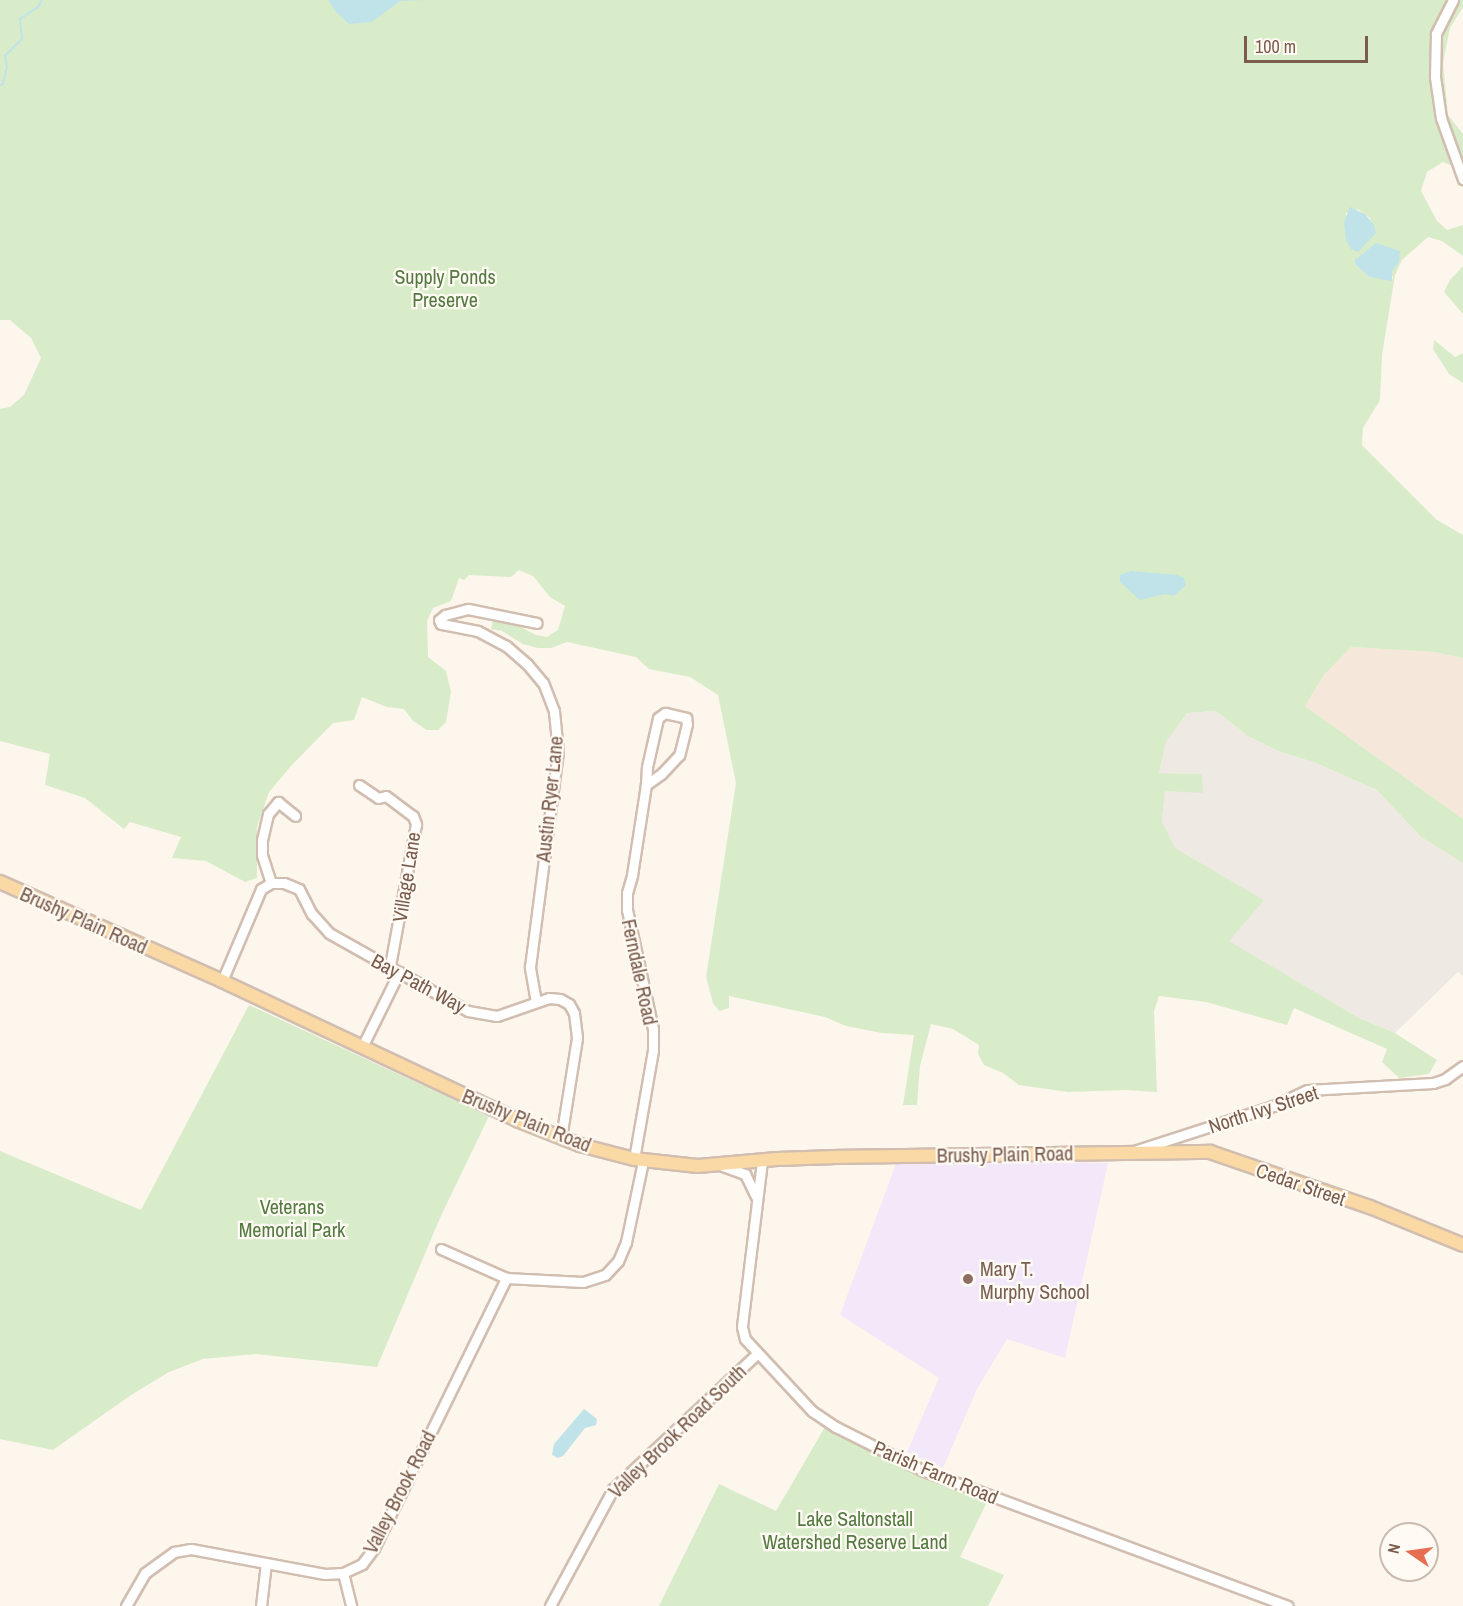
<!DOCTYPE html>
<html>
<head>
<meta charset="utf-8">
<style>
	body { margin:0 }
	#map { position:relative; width:1463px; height:1606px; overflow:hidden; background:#fdf6ec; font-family:"Archivo Narrow",sans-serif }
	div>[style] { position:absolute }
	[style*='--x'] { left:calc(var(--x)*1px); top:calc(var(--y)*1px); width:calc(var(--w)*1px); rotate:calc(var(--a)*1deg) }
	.residential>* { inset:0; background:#f5e8da }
	.industrial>* { inset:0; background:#efe9e4 }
	.education>* { inset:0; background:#f3e8fa }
	.green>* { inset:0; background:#d8ecc9 }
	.water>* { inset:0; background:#bfe3e8 }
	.stream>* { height:2px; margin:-1px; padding:0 1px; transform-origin:1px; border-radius:1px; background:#bfe3e8 }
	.roads { filter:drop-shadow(2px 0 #d1beb0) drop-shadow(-2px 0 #d1beb0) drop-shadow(0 2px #d1beb0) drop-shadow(0 -2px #d1beb0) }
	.minor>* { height:9px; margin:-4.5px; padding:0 4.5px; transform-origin:4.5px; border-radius:4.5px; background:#fff }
	.major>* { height:12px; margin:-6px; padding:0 6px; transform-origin:6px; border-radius:6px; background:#fbd9a5 }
	.dots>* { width:16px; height:16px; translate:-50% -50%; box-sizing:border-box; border:3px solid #fffaf3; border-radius:50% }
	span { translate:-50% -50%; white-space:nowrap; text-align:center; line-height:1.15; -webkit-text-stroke:4.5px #fffaf3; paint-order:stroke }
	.park-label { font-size:20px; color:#537a41 }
	.street-label { font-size:20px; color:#7a5c4d }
	.education-label { font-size:20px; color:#785e54 }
	.left { translate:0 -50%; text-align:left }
	.north { position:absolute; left:1379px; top:1522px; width:60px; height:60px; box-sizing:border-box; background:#fffaf3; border:2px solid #cabbb1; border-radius:50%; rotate:283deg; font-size:16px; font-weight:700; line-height:24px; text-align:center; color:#7a5c4d }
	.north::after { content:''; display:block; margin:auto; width:21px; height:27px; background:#e76f51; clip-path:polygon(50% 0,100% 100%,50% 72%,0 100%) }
	.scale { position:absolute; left:1244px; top:36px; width:124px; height:27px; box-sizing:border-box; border:3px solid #7a5c4d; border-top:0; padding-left:8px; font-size:18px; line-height:21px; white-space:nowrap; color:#7a5c4d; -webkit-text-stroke:4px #fffaf3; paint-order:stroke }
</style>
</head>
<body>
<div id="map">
	<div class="residential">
		<i style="clip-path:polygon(1351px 647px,1434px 652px,1463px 658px,1463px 819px,1305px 706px,1324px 675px)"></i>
	</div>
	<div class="industrial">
		<i style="clip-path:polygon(1216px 711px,1248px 736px,1278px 751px,1316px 763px,1377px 790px,1421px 837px,1463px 863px,1463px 976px,1458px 972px,1395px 1033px,1359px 1018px,1228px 941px,1263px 900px,1175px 848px,1162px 821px,1165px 790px,1202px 774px,1159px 773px,1166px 742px,1187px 713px)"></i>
	</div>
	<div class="education">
		<i style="clip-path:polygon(897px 1161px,1108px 1163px,1065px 1358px,1007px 1339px,977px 1389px,943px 1468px,907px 1452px,939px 1378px,840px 1315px)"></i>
	</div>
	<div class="green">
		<i style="clip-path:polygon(evenodd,0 0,1463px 0,1463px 7px,1450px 28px,1443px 63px,1448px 115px,1463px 134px,1463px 189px,1455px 167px,1443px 162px,1427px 172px,1421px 191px,1437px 221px,1447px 230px,1463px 225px,1463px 256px,1442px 241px,1428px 237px,1402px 260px,1395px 275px,1382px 355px,1380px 400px,1363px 428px,1362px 445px,1437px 520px,1463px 535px,1463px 658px,1434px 652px,1351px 647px,1324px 675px,1305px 706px,1463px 819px,1463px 863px,1421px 837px,1377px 790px,1316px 763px,1278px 751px,1248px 736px,1216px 711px,1187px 713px,1166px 742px,1159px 773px,1202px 774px,1203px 793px,1165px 791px,1162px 821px,1175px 848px,1264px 900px,1229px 941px,1359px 1018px,1395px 1033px,1437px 1060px,1429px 1074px,1399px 1078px,1382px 1062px,1387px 1049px,1294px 1008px,1287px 1025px,1206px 1002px,1159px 996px,1154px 1011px,1157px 1092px,1125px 1090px,1068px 1092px,1019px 1085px,1003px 1073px,984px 1065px,978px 1054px,979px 1045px,953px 1029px,931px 1024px,920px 1066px,917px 1105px,903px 1105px,914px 1035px,882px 1033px,846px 1026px,825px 1017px,729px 996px,729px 1008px,719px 1011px,713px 1003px,706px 977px,736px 783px,718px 695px,690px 677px,649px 669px,636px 657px,567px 642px,551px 648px,538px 648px,523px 644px,502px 631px,491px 629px,493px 620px,515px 624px,536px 635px,547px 637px,558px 630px,565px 606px,550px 597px,533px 576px,519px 570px,511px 577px,469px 575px,464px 580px,459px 578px,451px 601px,433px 608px,427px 621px,428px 657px,446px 671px,451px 692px,446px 722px,438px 730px,427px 730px,413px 721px,404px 709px,387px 707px,362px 697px,354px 720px,333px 723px,290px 767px,269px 792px,257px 827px,257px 878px,245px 882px,206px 861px,172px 858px,181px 837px,130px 822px,124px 829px,85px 798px,45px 785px,50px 754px,0 741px,0 409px,10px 407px,24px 395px,41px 358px,31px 338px,10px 320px,0 320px,0 0,1358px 209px,1371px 219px,1346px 240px,1346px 213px,1358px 209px,0 0,1399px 262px,1391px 271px,1393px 279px,1369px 277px,1355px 264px,1399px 262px)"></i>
		<i style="clip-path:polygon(1463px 266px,1463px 314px,1444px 292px,1450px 280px)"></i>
		<i style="clip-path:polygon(1434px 340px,1455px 357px,1463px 353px,1463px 383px,1449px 374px,1433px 349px)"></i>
		<i style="clip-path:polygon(249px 1005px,489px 1116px,440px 1218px,377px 1367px,256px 1354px,203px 1359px,169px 1372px,131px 1395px,53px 1450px,0 1439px,0 1151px,141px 1210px)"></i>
		<i style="clip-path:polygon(825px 1427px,918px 1475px,987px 1502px,960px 1557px,1004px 1575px,988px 1606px,659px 1606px,719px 1484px,776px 1511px)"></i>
	</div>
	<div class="water">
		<i style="clip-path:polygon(328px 0,425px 0,400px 1px,372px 22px,349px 24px,335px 11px)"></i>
		<i style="clip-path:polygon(1350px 207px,1365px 214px,1374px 225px,1376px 233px,1358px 252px,1351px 249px,1346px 240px,1344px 222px)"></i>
		<i style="clip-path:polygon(1376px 243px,1400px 251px,1399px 262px,1392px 271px,1392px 281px,1369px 277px,1355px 264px,1355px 260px)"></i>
		<i style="clip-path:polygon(1131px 571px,1177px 575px,1184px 578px,1186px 585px,1174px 596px,1165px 594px,1140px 600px,1120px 582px,1120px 575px)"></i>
		<i style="clip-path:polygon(584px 1409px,597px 1419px,596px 1425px,585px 1428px,563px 1456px,558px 1458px,552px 1455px,554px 1444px)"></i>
	</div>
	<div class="stream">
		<i style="--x:0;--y:85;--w:3;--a:-18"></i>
		<i style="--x:3;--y:84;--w:17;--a:-77"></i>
		<i style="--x:7;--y:67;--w:11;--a:-100"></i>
		<i style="--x:5;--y:56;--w:24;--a:-45"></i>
		<i style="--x:22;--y:39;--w:20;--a:-96"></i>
		<i style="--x:20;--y:19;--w:22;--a:-34"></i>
		<i style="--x:38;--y:7;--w:8;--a:-60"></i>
	</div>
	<div class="roads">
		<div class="minor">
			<i style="--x:1453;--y:0;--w:38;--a:117"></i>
			<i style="--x:1436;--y:34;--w:43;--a:91.3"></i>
			<i style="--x:1435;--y:77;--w:41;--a:81.7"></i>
			<i style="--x:1441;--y:118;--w:65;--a:70.2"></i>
			<i style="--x:665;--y:713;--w:22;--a:13"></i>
			<i style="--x:686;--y:718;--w:6;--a:81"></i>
			<i style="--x:687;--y:724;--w:32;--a:104"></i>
			<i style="--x:679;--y:755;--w:26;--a:133"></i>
			<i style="--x:661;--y:774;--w:19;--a:144"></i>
			<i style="--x:646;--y:785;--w:18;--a:-87"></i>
			<i style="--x:647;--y:767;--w:50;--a:-77.3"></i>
			<i style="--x:658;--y:718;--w:9;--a:-36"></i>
			<i style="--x:359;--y:785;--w:23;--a:34"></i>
			<i style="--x:378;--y:798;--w:8;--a:-14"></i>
			<i style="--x:386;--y:796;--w:34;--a:37"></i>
			<i style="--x:413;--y:816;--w:9;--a:69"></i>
			<i style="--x:416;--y:824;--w:144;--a:100.4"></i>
			<i style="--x:271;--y:883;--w:29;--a:-108"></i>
			<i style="--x:262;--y:855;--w:15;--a:-90"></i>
			<i style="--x:262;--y:840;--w:27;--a:-77"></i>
			<i style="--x:268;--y:814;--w:16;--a:-50"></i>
			<i style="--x:278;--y:802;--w:22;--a:39"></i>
			<i style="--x:222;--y:981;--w:100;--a:-67"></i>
			<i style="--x:261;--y:889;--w:12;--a:-31"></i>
			<i style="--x:271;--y:883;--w:13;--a:0"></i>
			<i style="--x:284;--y:883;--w:16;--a:22"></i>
			<i style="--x:299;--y:889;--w:28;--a:63"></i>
			<i style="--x:312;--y:914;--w:25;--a:48"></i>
			<i style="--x:329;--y:933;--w:159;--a:29.3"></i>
			<i style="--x:468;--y:1011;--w:29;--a:10"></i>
			<i style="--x:497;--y:1016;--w:55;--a:-19.1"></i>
			<i style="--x:549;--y:998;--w:11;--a:5"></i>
			<i style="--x:560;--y:999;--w:10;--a:29"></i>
			<i style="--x:569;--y:1004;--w:10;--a:61"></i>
			<i style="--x:574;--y:1013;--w:25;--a:83"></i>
			<i style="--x:577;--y:1038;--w:101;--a:99.1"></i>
			<i style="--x:536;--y:1002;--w:36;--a:-100"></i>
			<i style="--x:530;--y:967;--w:217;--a:-82.6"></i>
			<i style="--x:558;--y:752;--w:41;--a:-95.6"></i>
			<i style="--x:554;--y:711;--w:30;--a:-111"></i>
			<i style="--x:543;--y:683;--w:25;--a:-130"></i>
			<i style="--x:527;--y:664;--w:28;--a:-139"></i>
			<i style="--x:506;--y:646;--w:32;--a:-152"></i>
			<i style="--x:478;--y:631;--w:38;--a:-169"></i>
			<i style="--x:441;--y:624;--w:4;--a:-117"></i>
			<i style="--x:439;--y:620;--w:8;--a:-40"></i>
			<i style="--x:445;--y:615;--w:24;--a:-15"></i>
			<i style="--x:468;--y:609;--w:70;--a:11.5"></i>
			<i style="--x:362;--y:1047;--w:84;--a:-63.7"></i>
			<i style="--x:1137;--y:1150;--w:143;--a:-17.9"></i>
			<i style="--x:1273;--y:1106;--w:38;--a:-25"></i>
			<i style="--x:1308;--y:1090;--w:125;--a:-3.2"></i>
			<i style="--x:1433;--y:1083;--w:13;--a:-18"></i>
			<i style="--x:1445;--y:1079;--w:22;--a:-36"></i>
			<i style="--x:634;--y:1159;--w:111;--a:-80.1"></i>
			<i style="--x:653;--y:1050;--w:21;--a:-90"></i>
			<i style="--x:653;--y:1029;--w:122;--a:-102.3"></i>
			<i style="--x:627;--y:910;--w:17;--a:-90"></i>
			<i style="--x:627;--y:893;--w:19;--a:-74"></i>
			<i style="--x:632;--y:875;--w:91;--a:-81.2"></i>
			<i style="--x:762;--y:1161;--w:167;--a:96.9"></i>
			<i style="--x:742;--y:1327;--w:12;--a:76"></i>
			<i style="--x:745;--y:1339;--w:98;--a:47.1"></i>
			<i style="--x:812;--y:1411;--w:29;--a:34"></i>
			<i style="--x:836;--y:1427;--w:96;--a:26.6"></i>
			<i style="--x:922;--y:1470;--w:390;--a:20.4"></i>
			<i style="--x:720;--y:1165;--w:27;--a:20"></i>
			<i style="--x:745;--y:1174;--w:25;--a:64"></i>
			<i style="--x:441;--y:1249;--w:71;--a:24"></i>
			<i style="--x:506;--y:1278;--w:77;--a:3"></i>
			<i style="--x:583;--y:1282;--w:23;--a:-18"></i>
			<i style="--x:605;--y:1275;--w:19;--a:-47"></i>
			<i style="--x:618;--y:1261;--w:21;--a:-67"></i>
			<i style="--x:626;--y:1242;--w:83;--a:-78.1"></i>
			<i style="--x:343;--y:1573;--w:34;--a:76"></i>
			<i style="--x:126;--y:1606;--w:38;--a:-60"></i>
			<i style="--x:145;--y:1573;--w:36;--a:-36"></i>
			<i style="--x:174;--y:1552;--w:17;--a:-10"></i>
			<i style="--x:191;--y:1549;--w:136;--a:10.6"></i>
			<i style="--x:325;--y:1574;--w:18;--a:-3"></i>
			<i style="--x:343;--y:1573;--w:21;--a:-25"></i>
			<i style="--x:362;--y:1564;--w:20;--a:-53"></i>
			<i style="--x:374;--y:1548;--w:301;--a:-63.9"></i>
			<i style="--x:261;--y:1606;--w:43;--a:-83.4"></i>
			<i style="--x:550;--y:1606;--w:133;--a:-61.7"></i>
			<i style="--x:613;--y:1489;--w:197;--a:-43.2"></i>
		</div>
		<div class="major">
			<i style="--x:0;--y:882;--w:243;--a:24"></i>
			<i style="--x:222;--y:981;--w:328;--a:25.2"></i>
			<i style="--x:519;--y:1121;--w:66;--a:21.5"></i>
			<i style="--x:580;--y:1145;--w:56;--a:14.5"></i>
			<i style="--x:634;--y:1159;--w:64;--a:6.2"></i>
			<i style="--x:698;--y:1166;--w:79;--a:-5.1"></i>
			<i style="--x:777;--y:1159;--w:59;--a:-1.9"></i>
			<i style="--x:836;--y:1157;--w:374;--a:-0.8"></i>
			<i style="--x:1210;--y:1152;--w:169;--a:19"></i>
			<i style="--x:1370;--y:1207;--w:100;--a:22.2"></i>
		</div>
	</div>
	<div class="dots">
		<i style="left:968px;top:1279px;background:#8d6e63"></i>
	</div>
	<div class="park-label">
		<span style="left:445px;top:288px">Supply Ponds<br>Preserve</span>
		<span style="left:292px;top:1218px">Veterans<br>Memorial Park</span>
		<span style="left:855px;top:1530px">Lake Saltonstall<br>Watershed Reserve Land</span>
	</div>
	<div class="street-label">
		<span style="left:549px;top:799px;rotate:-84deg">Austin Ryer Lane</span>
		<span style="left:406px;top:877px;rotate:-81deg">Village Lane</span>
		<span style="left:84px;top:920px;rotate:24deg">Brushy Plain Road</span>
		<span style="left:640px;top:972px;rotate:78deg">Ferndale Road</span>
		<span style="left:419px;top:983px;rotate:28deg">Bay Path Way</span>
		<span style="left:1263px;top:1109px;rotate:-18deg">North Ivy Street</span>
		<span style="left:527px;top:1120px;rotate:22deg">Brushy Plain Road</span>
		<span style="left:1005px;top:1154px;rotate:-1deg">Brushy Plain Road</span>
		<span style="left:1301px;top:1184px;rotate:19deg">Cedar Street</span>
		<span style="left:677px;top:1431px;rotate:-44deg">Valley Brook Road South</span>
		<span style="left:936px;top:1472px;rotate:23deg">Parish Farm Road</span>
		<span style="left:399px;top:1492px;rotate:-63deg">Valley Brook Road</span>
	</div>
	<div class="education-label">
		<span class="left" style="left:980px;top:1280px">Mary T.<br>Murphy School</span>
	</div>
	<div class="north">N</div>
	<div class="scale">100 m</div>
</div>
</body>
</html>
